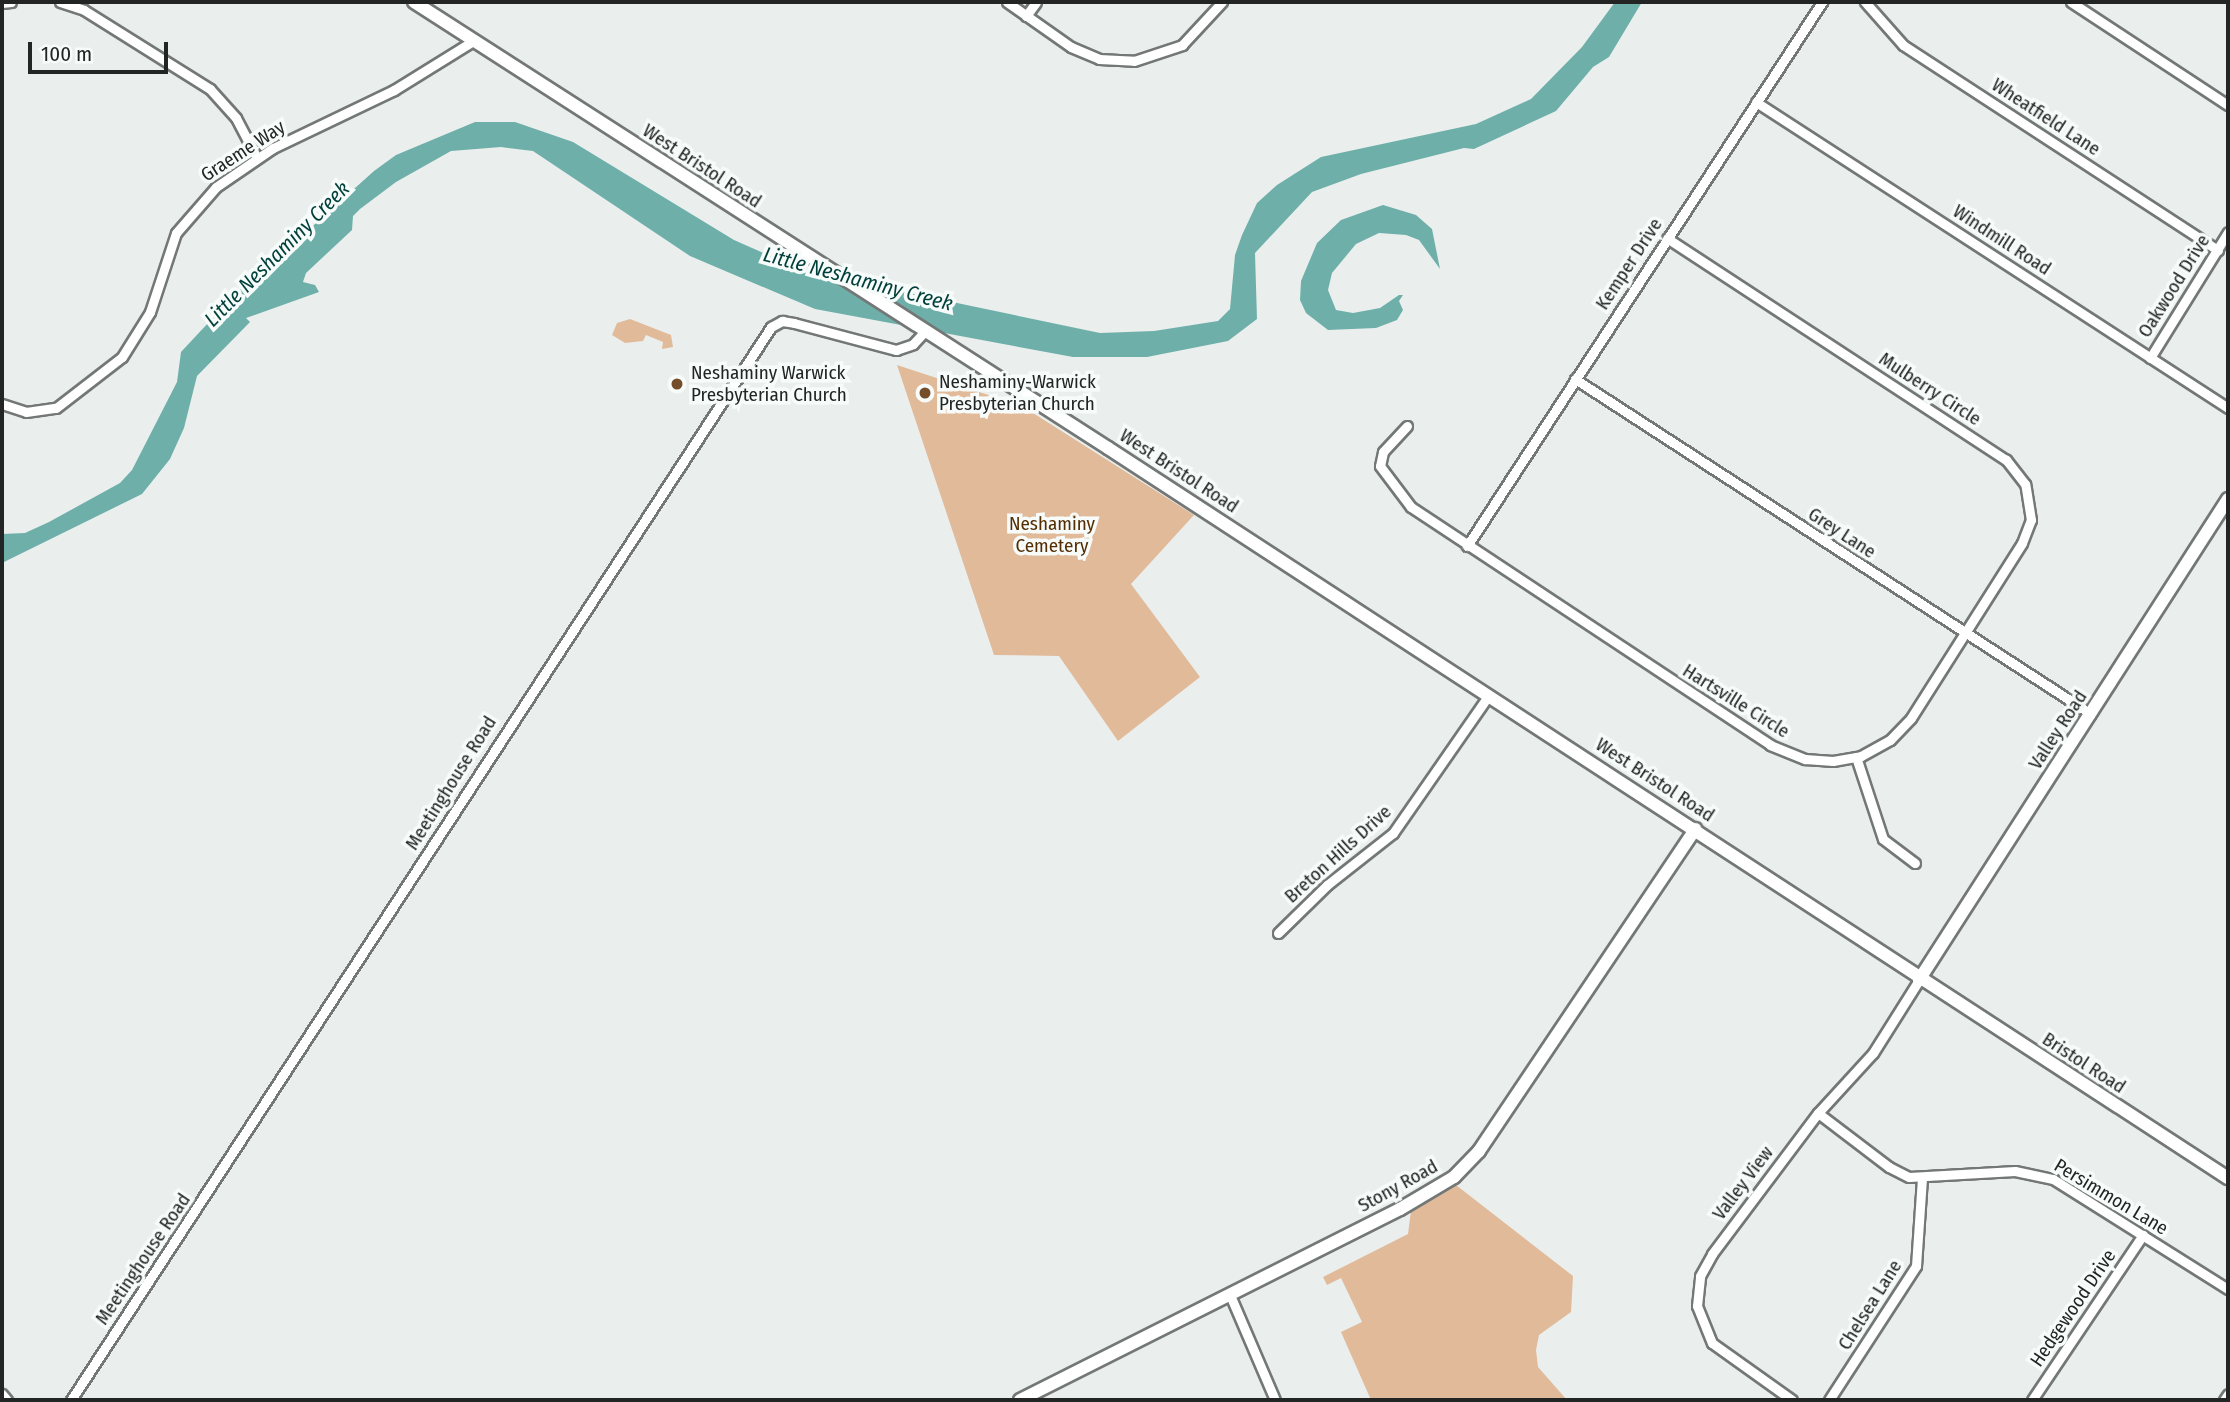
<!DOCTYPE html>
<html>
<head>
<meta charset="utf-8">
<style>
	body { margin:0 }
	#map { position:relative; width:2230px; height:1402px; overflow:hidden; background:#eaefee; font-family:"Fira Sans Condensed",sans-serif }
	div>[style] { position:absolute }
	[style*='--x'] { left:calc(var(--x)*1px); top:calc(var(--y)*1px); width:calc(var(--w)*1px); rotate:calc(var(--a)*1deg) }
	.green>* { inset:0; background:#e1ba9a }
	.water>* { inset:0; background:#6eb0a9 }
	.roads { filter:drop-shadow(2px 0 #737877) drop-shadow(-2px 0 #737877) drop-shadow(0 2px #737877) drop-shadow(0 -2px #737877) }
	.street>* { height:9px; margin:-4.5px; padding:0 4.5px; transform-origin:4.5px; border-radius:4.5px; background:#fff }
	.secondary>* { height:12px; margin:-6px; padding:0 6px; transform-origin:6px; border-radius:6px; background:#fff }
	.dots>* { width:19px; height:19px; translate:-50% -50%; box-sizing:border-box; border:4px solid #f7fcfb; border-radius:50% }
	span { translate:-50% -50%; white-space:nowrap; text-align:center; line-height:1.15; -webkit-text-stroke:7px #f7fcfb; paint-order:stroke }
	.street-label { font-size:19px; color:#232524 }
	.poi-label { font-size:19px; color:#232524 }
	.left { translate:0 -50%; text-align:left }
	.park-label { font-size:19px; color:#542d00 }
	.water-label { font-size:21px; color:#003f3a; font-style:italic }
	.frame { position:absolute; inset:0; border:4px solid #232524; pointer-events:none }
	.scale { position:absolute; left:28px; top:42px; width:140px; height:32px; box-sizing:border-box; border:4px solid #232524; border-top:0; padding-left:9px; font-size:21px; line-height:24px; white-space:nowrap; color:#232524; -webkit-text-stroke:5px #f7fcfb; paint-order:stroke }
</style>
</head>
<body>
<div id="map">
	<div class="green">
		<i style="clip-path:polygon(630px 319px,671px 335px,673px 347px,662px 349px,663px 342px,646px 335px,643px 341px,625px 343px,612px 335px,617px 323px)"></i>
		<i style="clip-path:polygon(897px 365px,1022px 406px,1194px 515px,1131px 584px,1200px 677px,1118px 741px,1059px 656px,994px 655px)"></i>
		<i style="clip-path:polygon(1456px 1185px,1573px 1276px,1571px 1312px,1539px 1335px,1536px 1350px,1538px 1367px,1567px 1400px,1371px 1400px,1341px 1332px,1362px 1322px,1341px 1278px,1327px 1285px,1323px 1277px,1408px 1234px,1411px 1211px)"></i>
	</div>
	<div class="water">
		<i style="clip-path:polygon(1615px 2px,1642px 2px,1609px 57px,1593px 67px,1556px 111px,1474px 149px,1464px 148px,1361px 174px,1312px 192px,1255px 253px,1257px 319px,1228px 341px,1147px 357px,1073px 357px,815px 309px,690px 256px,533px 151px,501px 147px,451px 151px,396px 182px,360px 209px,353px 216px,352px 230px,306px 273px,303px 282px,315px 285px,319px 292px,246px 318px,250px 322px,197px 376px,184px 428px,170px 459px,142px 494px,2px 563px,2px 534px,25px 533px,49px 522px,120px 483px,132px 470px,177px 382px,181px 352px,238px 291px,287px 258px,296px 241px,374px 171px,396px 155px,475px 122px,515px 122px,573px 142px,734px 240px,804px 271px,1100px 333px,1154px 331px,1218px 321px,1230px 309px,1235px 255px,1242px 235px,1257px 203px,1277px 185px,1321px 157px,1476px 124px,1531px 99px,1582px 47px)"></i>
		<i style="clip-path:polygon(1383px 205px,1416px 215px,1432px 229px,1440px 269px,1419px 240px,1406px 235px,1379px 233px,1356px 244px,1332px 273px,1328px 290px,1336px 310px,1353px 313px,1380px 308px,1399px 295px,1403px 295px,1399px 301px,1403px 310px,1397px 320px,1376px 328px,1328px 330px,1306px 313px,1300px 300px,1301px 281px,1317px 243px,1341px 220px)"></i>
	</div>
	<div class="roads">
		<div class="street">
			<i style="--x:60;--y:2;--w:25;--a:18"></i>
			<i style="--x:84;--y:10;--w:149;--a:32.1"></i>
			<i style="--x:210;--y:89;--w:39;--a:48"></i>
			<i style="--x:236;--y:118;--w:45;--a:62.3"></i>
			<i style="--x:1007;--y:2;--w:78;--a:35.1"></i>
			<i style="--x:1071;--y:47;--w:30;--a:23"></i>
			<i style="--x:1099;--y:59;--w:35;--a:3"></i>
			<i style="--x:1134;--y:61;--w:51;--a:-18.4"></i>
			<i style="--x:1182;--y:45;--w:59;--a:-47.1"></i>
			<i style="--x:1865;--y:2;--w:57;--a:48.5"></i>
			<i style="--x:1903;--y:45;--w:376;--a:33.1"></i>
			<i style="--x:2071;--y:2;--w:188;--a:33.3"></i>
			<i style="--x:2;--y:3;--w:9;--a:-6"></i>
			<i style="--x:1026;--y:16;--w:17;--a:-54"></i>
			<i style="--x:1756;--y:102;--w:563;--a:32.96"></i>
			<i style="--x:2150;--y:358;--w:148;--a:-58.2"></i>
			<i style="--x:1575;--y:379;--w:615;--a:32.99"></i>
			<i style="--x:2;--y:404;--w:25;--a:18"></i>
			<i style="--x:26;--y:412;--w:30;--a:-8"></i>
			<i style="--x:56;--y:408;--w:83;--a:-37.7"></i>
			<i style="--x:122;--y:357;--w:53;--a:-58.1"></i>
			<i style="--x:150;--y:312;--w:83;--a:-71.8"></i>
			<i style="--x:176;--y:233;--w:61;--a:-49"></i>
			<i style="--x:216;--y:187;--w:69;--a:-34.4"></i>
			<i style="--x:273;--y:148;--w:134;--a:-25.6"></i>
			<i style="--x:394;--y:90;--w:93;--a:-31.8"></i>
			<i style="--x:1407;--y:426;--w:35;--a:133"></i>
			<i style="--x:1383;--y:452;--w:14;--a:102"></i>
			<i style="--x:1380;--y:466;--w:51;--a:52.9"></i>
			<i style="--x:1411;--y:507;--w:431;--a:33.5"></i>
			<i style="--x:1770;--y:745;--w:38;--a:22"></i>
			<i style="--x:1805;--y:759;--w:28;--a:4"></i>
			<i style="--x:1833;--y:761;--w:28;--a:-10"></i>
			<i style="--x:1861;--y:756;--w:33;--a:-29"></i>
			<i style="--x:1890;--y:740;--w:30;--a:-46"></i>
			<i style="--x:1911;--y:718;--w:207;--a:-57.6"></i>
			<i style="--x:2022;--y:543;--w:25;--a:-69"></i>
			<i style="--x:2031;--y:520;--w:36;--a:-99"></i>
			<i style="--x:2025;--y:484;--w:31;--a:-128"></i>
			<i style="--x:2006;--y:460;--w:405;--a:-146.8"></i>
			<i style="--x:1467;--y:546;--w:650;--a:-56.87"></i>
			<i style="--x:1856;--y:757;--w:86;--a:71.8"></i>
			<i style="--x:1883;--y:839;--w:40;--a:37"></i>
			<i style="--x:1278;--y:933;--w:69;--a:-44.4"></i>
			<i style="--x:1327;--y:885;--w:84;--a:-38.2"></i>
			<i style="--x:1393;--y:833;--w:168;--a:-55.2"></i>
			<i style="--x:1818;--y:1113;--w:89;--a:37.3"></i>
			<i style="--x:1889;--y:1167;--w:22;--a:27"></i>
			<i style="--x:1909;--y:1177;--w:106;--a:-3.2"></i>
			<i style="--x:2015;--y:1171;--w:39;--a:12"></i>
			<i style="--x:2053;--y:1179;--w:207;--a:32.2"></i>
			<i style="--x:1230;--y:1295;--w:114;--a:66.8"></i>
			<i style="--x:2;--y:1394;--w:8;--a:50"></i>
			<i style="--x:71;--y:1400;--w:1281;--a:-56.88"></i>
			<i style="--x:771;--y:327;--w:13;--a:-29"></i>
			<i style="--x:782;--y:321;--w:12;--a:9"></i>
			<i style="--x:794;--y:323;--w:106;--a:14.8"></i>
			<i style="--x:896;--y:350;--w:18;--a:-19"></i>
			<i style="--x:913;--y:344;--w:19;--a:-47"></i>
			<i style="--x:1792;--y:1400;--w:98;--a:-144.5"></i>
			<i style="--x:1712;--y:1343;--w:40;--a:-112"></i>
			<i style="--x:1697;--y:1306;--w:30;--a:-84"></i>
			<i style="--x:1700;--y:1276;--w:25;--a:-61"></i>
			<i style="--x:1712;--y:1254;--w:176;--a:-53.1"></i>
			<i style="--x:1818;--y:1113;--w:81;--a:-47.5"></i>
			<i style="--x:1873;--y:1053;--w:86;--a:-57.8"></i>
			<i style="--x:1829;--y:1400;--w:160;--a:-57"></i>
			<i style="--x:1916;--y:1266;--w:88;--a:-86.1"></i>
			<i style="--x:2032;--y:1400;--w:199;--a:-56.1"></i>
			<i style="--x:2224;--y:1400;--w:7;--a:-56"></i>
		</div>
		<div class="secondary">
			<i style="--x:414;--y:2;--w:825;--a:32.73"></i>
			<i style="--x:1108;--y:448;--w:1337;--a:33.1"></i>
			<i style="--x:1919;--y:980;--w:572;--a:-57.28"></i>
			<i style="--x:1020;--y:1400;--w:425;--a:-26.7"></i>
			<i style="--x:1400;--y:1209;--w:63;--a:-30.7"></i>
			<i style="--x:1454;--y:1177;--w:36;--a:-46"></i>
			<i style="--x:1479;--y:1151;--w:388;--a:-56.1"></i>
		</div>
	</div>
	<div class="dots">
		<i style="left:677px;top:384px;background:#744d2b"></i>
		<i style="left:925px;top:393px;background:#744d2b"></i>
	</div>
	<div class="street-label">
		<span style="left:2046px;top:117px;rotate:33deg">Wheatfield Lane</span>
		<span style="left:243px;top:151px;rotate:-33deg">Graeme Way</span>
		<span style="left:702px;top:166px;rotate:33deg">West Bristol Road</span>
		<span style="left:2002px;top:240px;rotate:33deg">Windmill Road</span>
		<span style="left:1629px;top:264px;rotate:-57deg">Kemper Drive</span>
		<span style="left:2174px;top:286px;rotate:-58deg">Oakwood Drive</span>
		<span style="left:1930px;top:389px;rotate:33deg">Mulberry Circle</span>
		<span style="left:1179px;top:471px;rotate:33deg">West Bristol Road</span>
		<span style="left:1842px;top:533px;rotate:33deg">Grey Lane</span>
		<span style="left:1736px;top:701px;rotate:32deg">Hartsville Circle</span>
		<span style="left:2058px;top:730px;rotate:-57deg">Valley Road</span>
		<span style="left:1655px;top:780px;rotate:33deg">West Bristol Road</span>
		<span style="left:451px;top:783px;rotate:-58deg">Meetinghouse Road</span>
		<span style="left:1338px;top:854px;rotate:-42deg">Breton Hills Drive</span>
		<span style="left:2084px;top:1063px;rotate:33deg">Bristol Road</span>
		<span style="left:1743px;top:1183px;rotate:-53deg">Valley View</span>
		<span style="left:1398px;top:1186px;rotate:-29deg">Stony Road</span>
		<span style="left:2111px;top:1197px;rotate:31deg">Persimmon Lane</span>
		<span style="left:143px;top:1259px;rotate:-56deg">Meetinghouse Road</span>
		<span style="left:1870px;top:1305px;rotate:-58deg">Chelsea Lane</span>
		<span style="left:2073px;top:1308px;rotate:-56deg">Hedgewood Drive</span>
	</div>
	<div class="poi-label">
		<span class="left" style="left:691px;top:384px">Neshaminy Warwick<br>Presbyterian Church</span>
		<span class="left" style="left:939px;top:393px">Neshaminy-Warwick<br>Presbyterian Church</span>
	</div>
	<div class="park-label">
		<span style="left:1052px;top:535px">Neshaminy<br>Cemetery</span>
	</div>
	<div class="water-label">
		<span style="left:277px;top:254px;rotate:-45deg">Little Neshaminy Creek</span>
		<span style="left:858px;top:279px;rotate:15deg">Little Neshaminy Creek</span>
	</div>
	<div class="frame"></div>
	<div class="scale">100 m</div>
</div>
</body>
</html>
